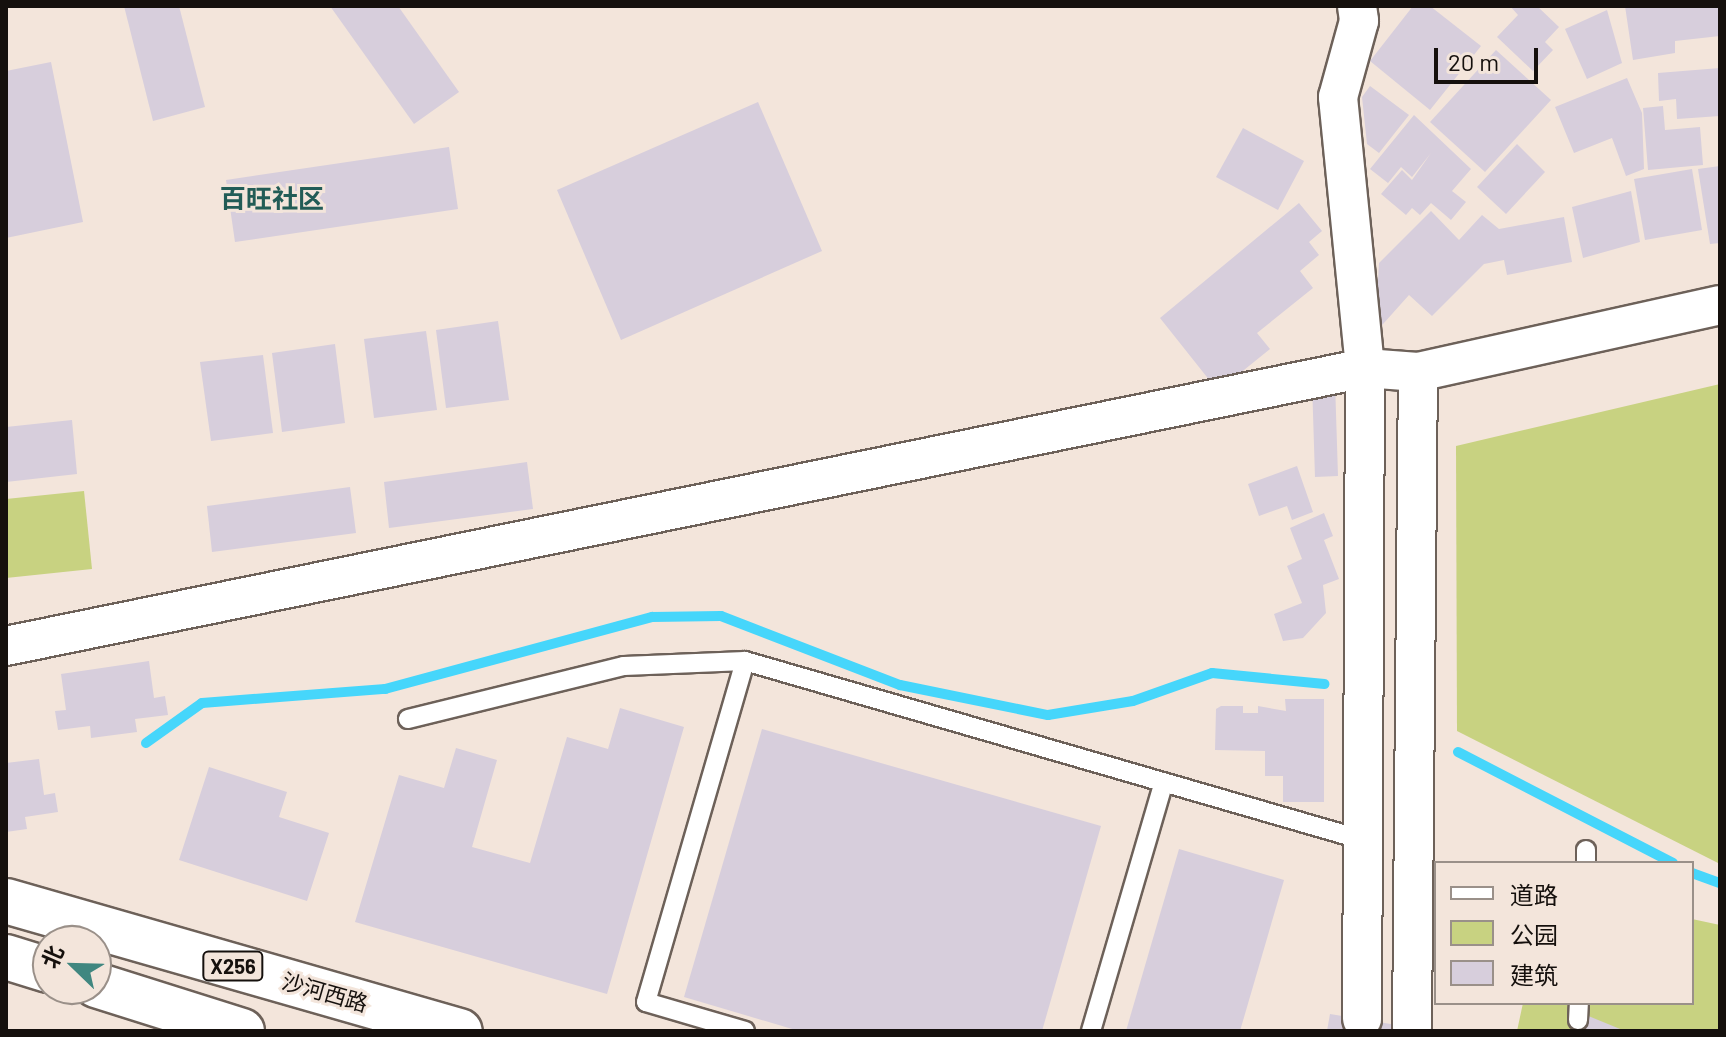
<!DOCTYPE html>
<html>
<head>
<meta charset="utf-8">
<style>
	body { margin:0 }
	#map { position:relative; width:1726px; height:1037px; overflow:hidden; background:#f3e5db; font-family:Barlow,"Noto Sans SC",sans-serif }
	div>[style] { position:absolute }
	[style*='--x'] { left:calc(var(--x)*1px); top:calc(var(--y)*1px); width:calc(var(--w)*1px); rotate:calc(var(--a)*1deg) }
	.green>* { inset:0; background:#c8d281 }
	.stream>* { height:10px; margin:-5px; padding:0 5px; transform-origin:5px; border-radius:5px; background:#46d6fb }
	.building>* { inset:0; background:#d7cedc }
	.roads { filter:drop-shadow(2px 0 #6d6159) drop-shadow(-2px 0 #6d6159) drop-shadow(0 2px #6d6159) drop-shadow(0 -2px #6d6159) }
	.service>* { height:18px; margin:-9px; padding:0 9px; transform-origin:9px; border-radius:9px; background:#fff }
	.minor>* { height:38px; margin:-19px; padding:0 19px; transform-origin:19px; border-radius:19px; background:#fff }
	.primary>* { height:44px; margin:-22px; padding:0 22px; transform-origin:22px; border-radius:22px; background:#fff }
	span { translate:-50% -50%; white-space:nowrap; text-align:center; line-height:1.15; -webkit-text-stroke:6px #f3e5db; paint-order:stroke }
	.shield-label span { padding:2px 6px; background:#f3e5db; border:2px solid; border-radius:6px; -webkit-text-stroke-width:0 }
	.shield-label { font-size:20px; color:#15100d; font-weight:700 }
	.street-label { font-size:22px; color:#15100d }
	.quarter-label { font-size:26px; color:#225c56; font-weight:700 }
	.frame { position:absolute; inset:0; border:8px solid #15100d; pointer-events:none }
	.legend { position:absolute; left:1434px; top:861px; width:260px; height:144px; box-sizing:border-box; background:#f3e5db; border:2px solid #9a9089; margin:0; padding:10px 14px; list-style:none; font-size:24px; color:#15100d }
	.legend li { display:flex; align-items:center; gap:16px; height:40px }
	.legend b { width:40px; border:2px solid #9a9089 }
	.north { position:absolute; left:32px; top:925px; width:80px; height:80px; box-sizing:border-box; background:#f3e5db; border:2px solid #9a9089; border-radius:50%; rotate:293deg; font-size:22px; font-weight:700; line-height:32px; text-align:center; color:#15100d }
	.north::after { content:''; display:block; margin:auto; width:28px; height:36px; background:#408780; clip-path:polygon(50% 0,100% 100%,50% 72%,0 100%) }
	.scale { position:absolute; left:1434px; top:48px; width:104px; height:36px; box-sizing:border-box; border:4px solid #15100d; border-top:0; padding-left:10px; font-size:24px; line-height:28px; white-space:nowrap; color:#15100d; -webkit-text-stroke:6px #f3e5db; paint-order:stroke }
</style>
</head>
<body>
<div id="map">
	<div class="green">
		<i style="clip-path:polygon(1720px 384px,1720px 864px,1457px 731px,1456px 446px)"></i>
		<i style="clip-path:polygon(84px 491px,92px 569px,6px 578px,6px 499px)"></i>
		<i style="clip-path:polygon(1692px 919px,1720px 925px,1720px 1031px,1517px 1031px,1523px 1003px,1692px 1003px)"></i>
	</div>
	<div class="stream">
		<i style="--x:146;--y:743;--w:69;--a:-35.5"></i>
		<i style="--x:202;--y:703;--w:184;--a:-4.4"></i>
		<i style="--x:385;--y:689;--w:277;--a:-15.1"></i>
		<i style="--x:652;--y:617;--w:69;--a:-0.8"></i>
		<i style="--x:721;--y:616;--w:192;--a:21.1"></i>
		<i style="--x:900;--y:685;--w:151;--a:11.5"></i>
		<i style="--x:1048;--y:715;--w:86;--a:-9.4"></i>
		<i style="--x:1133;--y:701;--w:84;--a:-19.5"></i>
		<i style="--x:1212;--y:673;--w:113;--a:5.6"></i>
		<i style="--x:1458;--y:752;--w:242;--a:27.3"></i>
		<i style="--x:1692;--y:873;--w:30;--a:20"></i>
	</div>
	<div class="building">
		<i style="clip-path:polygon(124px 6px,179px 6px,205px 107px,153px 121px)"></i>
		<i style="clip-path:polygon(330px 6px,398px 6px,459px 92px,414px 124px)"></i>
		<i style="clip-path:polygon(1413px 6px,1430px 6px,1481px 46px,1430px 110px,1370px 61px)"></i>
		<i style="clip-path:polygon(1510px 6px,1537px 6px,1559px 27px,1545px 42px,1553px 50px,1533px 71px,1497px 37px,1518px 15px)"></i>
		<i style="clip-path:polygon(1625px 6px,1720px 6px,1720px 36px,1675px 41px,1675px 53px,1633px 60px)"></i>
		<i style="clip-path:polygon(1607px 10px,1622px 63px,1587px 79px,1565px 29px)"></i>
		<i style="clip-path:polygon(1496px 50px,1551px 100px,1485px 172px,1430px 122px)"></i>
		<i style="clip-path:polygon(51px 62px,83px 222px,6px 238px,6px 71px)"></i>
		<i style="clip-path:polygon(1720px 68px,1720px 116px,1677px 119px,1676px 99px,1659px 101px,1658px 73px)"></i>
		<i style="clip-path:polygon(1627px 78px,1642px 113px,1644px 169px,1626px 176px,1612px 138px,1574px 153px,1555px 107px)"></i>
		<i style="clip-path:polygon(1370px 86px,1409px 115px,1379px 153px,1367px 144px,1362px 97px)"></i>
		<i style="clip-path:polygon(758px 102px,822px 251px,621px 340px,557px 190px)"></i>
		<i style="clip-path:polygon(1663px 106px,1665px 130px,1700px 127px,1703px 165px,1648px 170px,1643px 108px)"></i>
		<i style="clip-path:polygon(1414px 115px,1471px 169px,1452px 191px,1466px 202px,1451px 220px,1431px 203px,1420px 215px,1412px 208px,1406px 215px,1381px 194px,1402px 170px,1412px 180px,1431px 153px,1412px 177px,1401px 167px,1388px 183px,1370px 169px)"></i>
		<i style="clip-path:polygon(1243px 128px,1304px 161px,1278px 210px,1216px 177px)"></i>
		<i style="clip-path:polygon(1517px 144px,1545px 172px,1506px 214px,1477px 187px)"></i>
		<i style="clip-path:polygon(449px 147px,458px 209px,235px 242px,226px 180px)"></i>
		<i style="clip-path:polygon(1720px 166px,1720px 243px,1710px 244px,1698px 169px)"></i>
		<i style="clip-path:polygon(1692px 169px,1702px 230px,1645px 240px,1634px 179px)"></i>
		<i style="clip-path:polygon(1631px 191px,1640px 242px,1583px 258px,1572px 207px)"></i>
		<i style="clip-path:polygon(1299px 203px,1322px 231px,1309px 242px,1319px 255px,1300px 271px,1313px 288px,1257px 333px,1270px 349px,1218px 391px,1160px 318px)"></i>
		<i style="clip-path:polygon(1431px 211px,1459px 240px,1482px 215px,1499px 229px,1564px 217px,1572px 262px,1507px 275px,1504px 260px,1484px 264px,1432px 316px,1409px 295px,1375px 333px,1379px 263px)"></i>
		<i style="clip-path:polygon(498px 321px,509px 400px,446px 408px,436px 330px)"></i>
		<i style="clip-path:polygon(426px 331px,437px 410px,374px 418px,364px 339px)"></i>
		<i style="clip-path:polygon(335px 344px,345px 423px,282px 432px,272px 353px)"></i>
		<i style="clip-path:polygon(263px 355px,273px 433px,211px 441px,200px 362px)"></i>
		<i style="clip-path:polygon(1312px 382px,1335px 382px,1338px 476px,1315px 477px)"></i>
		<i style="clip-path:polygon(72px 420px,77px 474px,6px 482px,6px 427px)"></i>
		<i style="clip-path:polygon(527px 462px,533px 509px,389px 528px,384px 482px)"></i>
		<i style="clip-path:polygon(1297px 466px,1313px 512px,1292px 520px,1287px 506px,1259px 516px,1248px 484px)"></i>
		<i style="clip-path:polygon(350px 487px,356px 533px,212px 552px,207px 506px)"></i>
		<i style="clip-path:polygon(1324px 513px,1333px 536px,1324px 540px,1339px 579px,1323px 585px,1326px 613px,1303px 638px,1283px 641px,1274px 614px,1302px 603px,1287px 566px,1302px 559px,1290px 528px)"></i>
		<i style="clip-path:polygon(149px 661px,154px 698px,165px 696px,168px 715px,135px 719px,137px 732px,91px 738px,90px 726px,58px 730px,55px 711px,66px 710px,61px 674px)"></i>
		<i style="clip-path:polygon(1285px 699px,1324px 699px,1324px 802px,1283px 802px,1283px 776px,1265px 776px,1265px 751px,1215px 750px,1216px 709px,1221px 706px,1243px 706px,1243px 713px,1258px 713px,1258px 706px,1286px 711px)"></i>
		<i style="clip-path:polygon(620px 708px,684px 727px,607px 994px,355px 922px,399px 775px,444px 788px,456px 748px,497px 760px,472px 847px,530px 863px,567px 737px,608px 749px)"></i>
		<i style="clip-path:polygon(762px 729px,1101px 826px,1042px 1031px,799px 1031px,684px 997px)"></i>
		<i style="clip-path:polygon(39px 759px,44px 795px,55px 793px,58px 812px,25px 817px,27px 829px,6px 832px,6px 763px)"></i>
		<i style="clip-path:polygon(209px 767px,287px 792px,279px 817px,329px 833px,307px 901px,179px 860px)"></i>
		<i style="clip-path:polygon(1179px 849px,1284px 880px,1240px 1031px,1126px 1031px)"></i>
		<i style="clip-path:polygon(1330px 1014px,1421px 1029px,1421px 1031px,1327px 1031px)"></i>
		<i style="clip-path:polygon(1586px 1015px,1625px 1031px,1580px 1031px)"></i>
	</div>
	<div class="roads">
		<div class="service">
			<i style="--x:408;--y:719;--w:222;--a:-13.8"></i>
			<i style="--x:624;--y:666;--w:121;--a:-2.4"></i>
			<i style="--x:1586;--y:863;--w:13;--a:-90"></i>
			<i style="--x:1578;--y:1020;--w:17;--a:-87"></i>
			<i style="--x:745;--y:1031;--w:103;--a:-163.7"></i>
			<i style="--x:646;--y:1002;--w:355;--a:-73.8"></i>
			<i style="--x:745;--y:661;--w:643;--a:16.15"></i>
			<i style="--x:1091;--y:1031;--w:259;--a:-73.7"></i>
		</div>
		<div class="minor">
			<i style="--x:1357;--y:6;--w:15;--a:82"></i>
			<i style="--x:1359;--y:21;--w:79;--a:105.4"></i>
			<i style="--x:1338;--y:97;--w:272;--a:84.3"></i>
			<i style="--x:1365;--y:368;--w:651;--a:90.26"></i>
			<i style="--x:6;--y:646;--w:1387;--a:-11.56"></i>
			<i style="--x:1365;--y:368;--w:53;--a:4.3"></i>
			<i style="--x:1418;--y:372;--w:309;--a:-12.5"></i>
			<i style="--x:1412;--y:1028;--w:656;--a:-89.48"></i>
		</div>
		<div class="primary">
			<i style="--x:6;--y:901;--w:472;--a:16"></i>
			<i style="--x:6;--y:957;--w:44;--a:17.2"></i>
			<i style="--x:96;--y:985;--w:153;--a:17.5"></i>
		</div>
	</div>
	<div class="shield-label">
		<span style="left:233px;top:966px">X256</span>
	</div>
	<div class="street-label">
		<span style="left:325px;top:992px;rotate:16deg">沙河西路</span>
	</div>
	<div class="quarter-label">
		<span style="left:272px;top:198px">百旺社区</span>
	</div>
	<div class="frame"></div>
	<ul class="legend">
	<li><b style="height:10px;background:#fff"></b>道路</li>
	<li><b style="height:22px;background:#c8d281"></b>公园</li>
	<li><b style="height:22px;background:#d7cedc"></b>建筑</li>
	</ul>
	<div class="north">北</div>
	<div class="scale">20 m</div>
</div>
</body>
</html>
